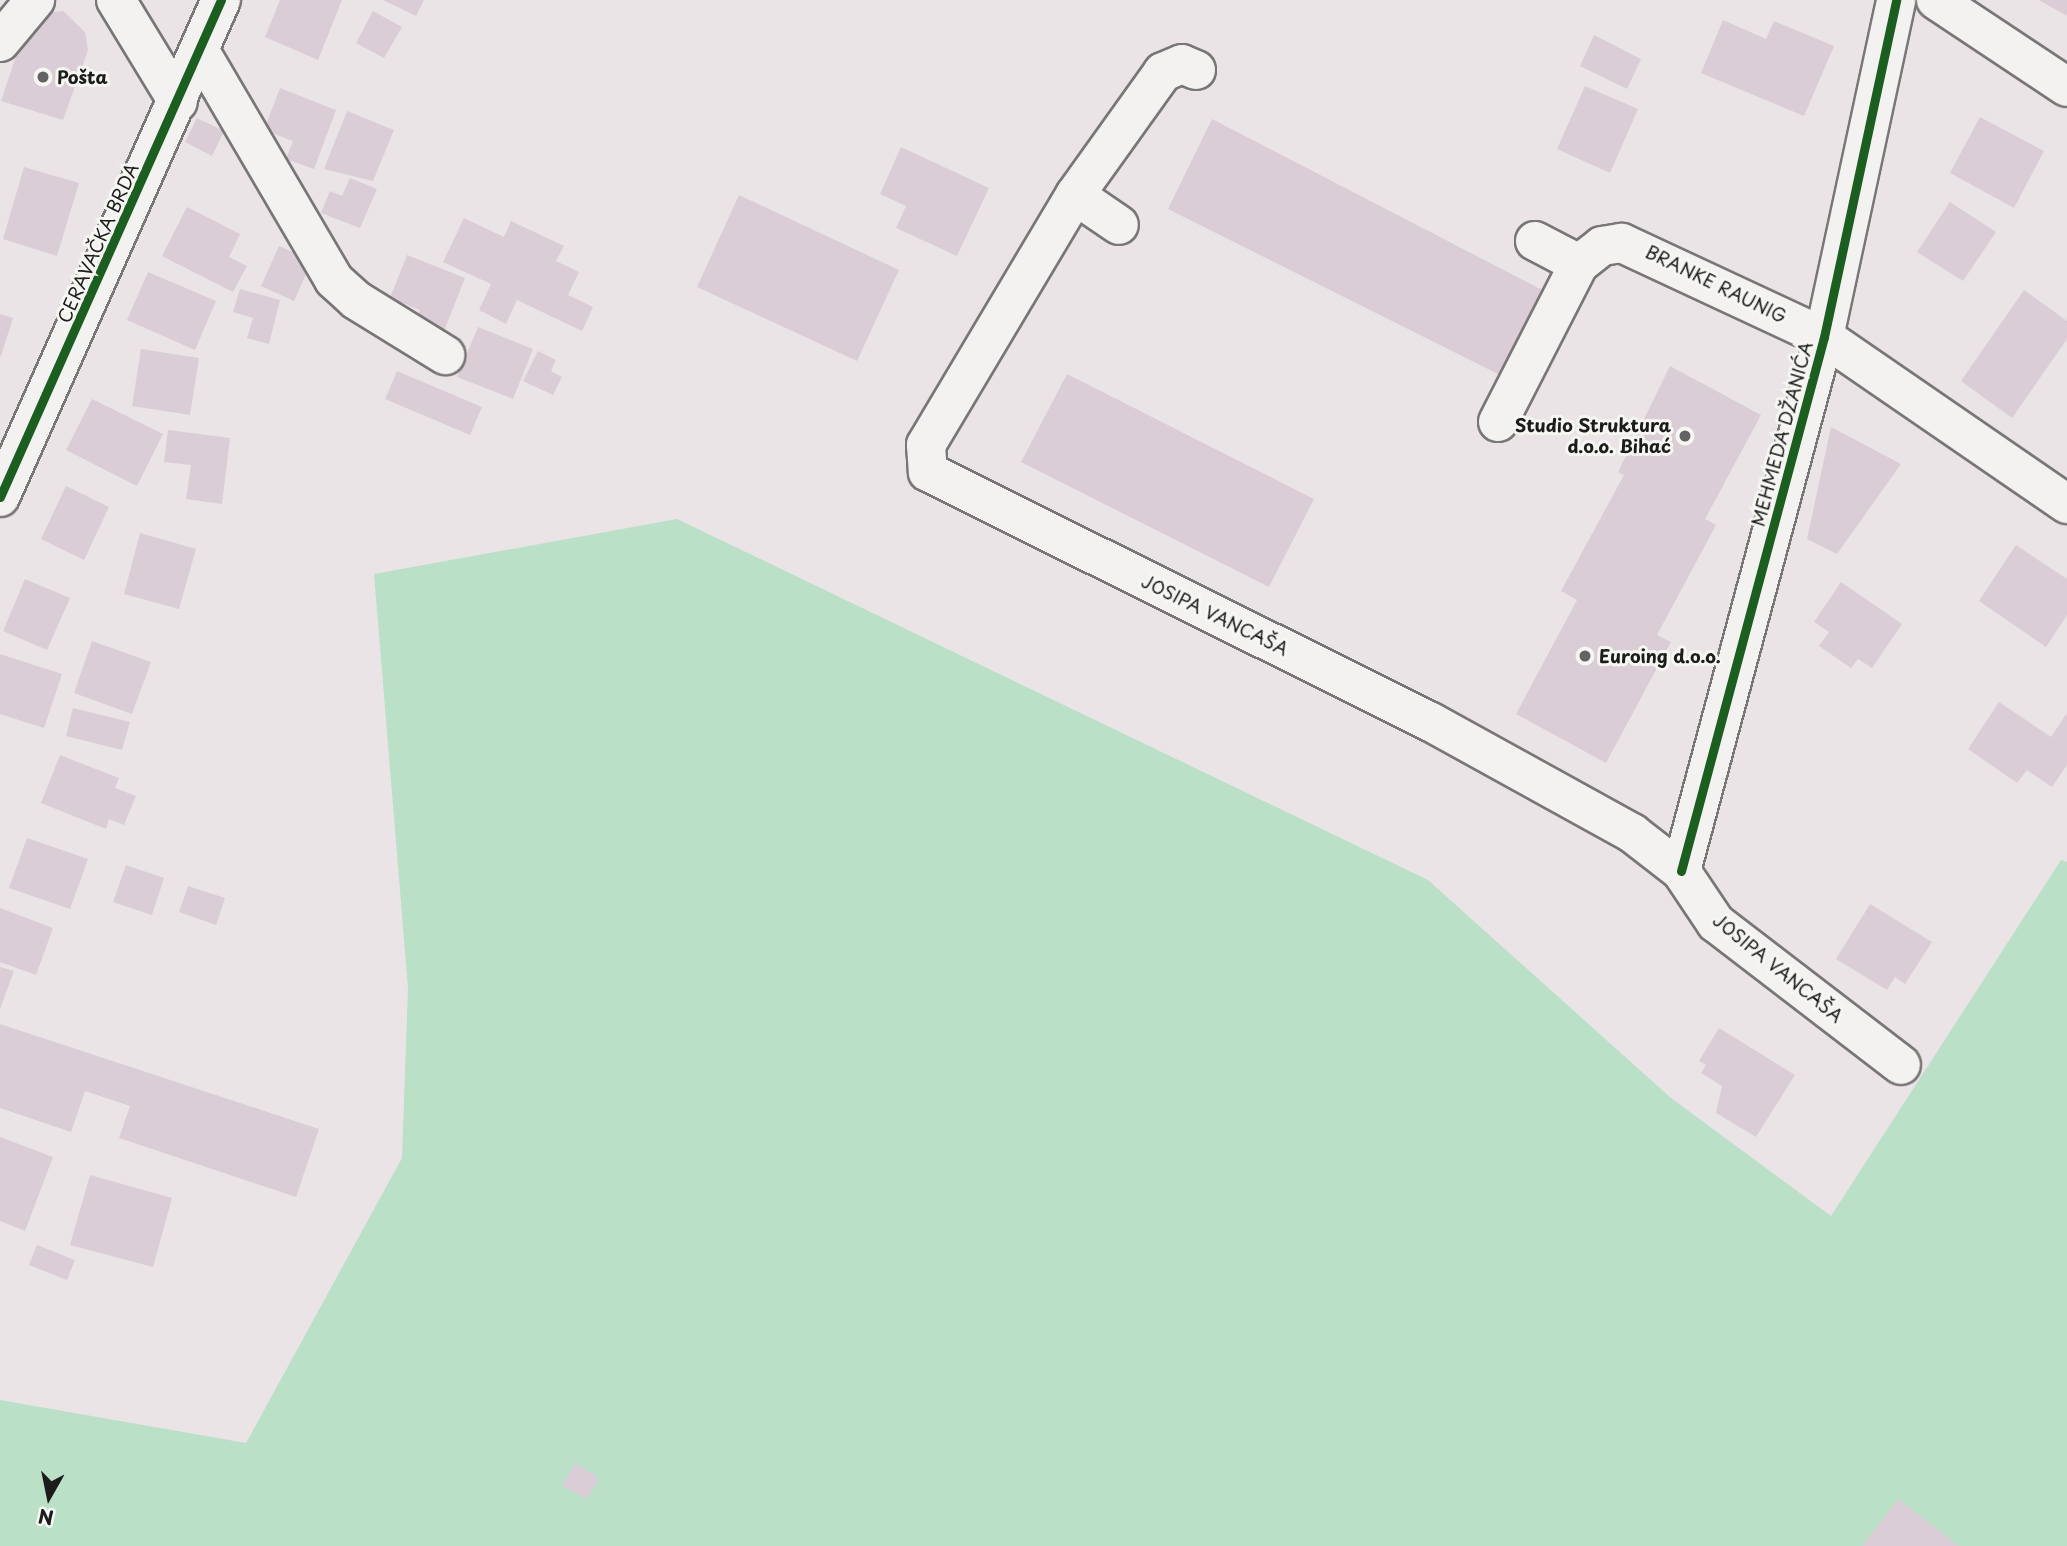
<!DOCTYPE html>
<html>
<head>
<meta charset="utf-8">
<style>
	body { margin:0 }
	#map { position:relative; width:2067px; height:1546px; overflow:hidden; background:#eae4e7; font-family:"Playpen Sans",sans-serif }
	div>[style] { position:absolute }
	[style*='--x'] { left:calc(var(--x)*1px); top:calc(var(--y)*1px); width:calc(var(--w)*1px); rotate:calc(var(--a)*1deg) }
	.green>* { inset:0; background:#bae0c7 }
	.building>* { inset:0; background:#dacdd5 }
	.roads { filter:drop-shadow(2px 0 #797677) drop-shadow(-2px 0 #797677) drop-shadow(0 2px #797677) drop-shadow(0 -2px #797677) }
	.minor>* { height:38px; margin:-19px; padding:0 19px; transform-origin:19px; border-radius:19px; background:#f3f2f1 }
	.cycleway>* { height:9px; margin:-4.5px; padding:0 4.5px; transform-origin:4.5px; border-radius:4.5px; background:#1b5e20 }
	.dots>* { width:19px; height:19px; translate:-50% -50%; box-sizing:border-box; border:4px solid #f6f6f2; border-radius:50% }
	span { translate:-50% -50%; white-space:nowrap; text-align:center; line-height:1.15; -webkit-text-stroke:6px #f6f6f2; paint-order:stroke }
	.poi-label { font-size:18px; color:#1c1c1c; font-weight:700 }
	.left { translate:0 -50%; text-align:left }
	.right { translate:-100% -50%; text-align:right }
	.street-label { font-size:18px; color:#1c1c1c }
	.north { position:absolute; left:14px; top:1462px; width:70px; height:70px; -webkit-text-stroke:5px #f6f6f2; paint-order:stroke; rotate:189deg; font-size:19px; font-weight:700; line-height:28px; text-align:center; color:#1c1c1c }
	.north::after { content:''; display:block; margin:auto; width:24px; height:32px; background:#1c1c1c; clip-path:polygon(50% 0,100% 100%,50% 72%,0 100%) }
</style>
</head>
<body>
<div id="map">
	<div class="green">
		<i style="clip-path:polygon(677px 519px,1428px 880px,1671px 1098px,1831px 1216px,2061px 860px,2067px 862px,2067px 1546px,0 1546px,0 1400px,246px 1443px,402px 1158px,408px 988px,374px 574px)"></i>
	</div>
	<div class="building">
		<i style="clip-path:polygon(280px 0,342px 0,318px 60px,265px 37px)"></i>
		<i style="clip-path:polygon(383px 0,424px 0,416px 16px)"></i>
		<i style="clip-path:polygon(2039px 0,2067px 0,2067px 16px)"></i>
		<i style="clip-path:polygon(63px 11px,85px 32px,88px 50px,63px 120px,1px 101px,20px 44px,44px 13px)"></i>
		<i style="clip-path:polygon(373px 11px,402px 27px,384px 58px,356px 43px)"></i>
		<i style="clip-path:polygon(1723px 20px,1766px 39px,1774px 21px,1834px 46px,1804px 116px,1701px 73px)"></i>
		<i style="clip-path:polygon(1594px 35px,1641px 59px,1627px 89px,1580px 66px)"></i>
		<i style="clip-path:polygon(1585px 86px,1638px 109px,1610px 173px,1557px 149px)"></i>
		<i style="clip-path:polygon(280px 88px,336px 110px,314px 169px,286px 159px,293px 141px,264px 130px)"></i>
		<i style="clip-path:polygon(347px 111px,394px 130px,373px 181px,324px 169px)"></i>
		<i style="clip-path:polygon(1980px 117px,2044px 151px,2014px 208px,1950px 173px)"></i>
		<i style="clip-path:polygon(197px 118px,224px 131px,212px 156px,185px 142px)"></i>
		<i style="clip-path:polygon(1212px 119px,1552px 295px,1510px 380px,1168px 209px)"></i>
		<i style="clip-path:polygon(901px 147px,989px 188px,957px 256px,896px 228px,906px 206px,880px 194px)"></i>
		<i style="clip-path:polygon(24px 167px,79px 183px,57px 256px,3px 239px)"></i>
		<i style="clip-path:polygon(350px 178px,377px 189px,360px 228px,321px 213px,330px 191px,342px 196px)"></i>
		<i style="clip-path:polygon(739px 195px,899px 270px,857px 361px,697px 287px)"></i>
		<i style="clip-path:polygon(1950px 202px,1996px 232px,1963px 281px,1917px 252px)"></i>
		<i style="clip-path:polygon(187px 207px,240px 234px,229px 257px,247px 266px,233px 292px,162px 256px)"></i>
		<i style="clip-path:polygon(464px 218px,504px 237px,511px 221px,564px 246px,556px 261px,579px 272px,568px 295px,593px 307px,582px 331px,517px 300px,506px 324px,479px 310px,491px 284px,443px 262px)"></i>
		<i style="clip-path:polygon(279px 246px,312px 261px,294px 301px,261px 286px)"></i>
		<i style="clip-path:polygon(407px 255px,465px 278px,442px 336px,414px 325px,420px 310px,390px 298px)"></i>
		<i style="clip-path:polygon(148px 272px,216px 301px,195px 350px,127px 320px)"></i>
		<i style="clip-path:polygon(240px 289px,280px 300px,269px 344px,247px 338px,253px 318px,233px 312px)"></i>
		<i style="clip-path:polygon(2024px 290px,2067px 321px,2067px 339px,2012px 418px,1961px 381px)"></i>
		<i style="clip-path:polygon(0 314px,13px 318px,1px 356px,0 356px)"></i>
		<i style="clip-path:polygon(478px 327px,533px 349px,513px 399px,457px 377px)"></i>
		<i style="clip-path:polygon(141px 349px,199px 358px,190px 415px,132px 406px)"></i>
		<i style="clip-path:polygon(538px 351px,556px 360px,551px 371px,562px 377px,553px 395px,523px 381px)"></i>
		<i style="clip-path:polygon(1670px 366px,1761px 415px,1705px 519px,1716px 525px,1657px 635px,1671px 642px,1606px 763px,1516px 714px,1577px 600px,1561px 591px,1624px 475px,1618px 472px)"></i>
		<i style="clip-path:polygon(397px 371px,482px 407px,470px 435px,385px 399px)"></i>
		<i style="clip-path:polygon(1067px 374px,1314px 499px,1269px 587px,1021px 462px)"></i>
		<i style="clip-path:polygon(92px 399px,163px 434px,137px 486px,66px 450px)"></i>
		<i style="clip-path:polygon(1831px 427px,1901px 464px,1837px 554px,1807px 539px)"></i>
		<i style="clip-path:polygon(168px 430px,230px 438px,222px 504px,186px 499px,191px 465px,164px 462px)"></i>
		<i style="clip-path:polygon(66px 486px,109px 507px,84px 560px,41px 539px)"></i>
		<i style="clip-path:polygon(140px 533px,196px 549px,179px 609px,124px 594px)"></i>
		<i style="clip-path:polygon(2016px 545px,2067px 579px,2067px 615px,2046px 647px,1979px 601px)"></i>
		<i style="clip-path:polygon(25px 579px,70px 598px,47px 650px,3px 631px)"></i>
		<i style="clip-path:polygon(1841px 582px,1902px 624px,1872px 668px,1858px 659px,1851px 668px,1819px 646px,1829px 632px,1814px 622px)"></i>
		<i style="clip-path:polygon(92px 641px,151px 662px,132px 714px,74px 693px)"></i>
		<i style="clip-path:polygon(0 654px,62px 674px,44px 728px,0 714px)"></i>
		<i style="clip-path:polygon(1999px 702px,2051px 737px,2067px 713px,2067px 765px,2052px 787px,2027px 770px,2017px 783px,1968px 749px)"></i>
		<i style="clip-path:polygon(73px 708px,130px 722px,122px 750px,66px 736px)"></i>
		<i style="clip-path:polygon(60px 755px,119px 778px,115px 788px,136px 796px,124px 825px,109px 819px,106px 829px,41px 803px)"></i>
		<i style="clip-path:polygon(27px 838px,88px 859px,70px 909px,9px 888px)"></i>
		<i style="clip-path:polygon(126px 865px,164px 878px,152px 915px,113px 902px)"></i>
		<i style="clip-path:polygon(188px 886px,225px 898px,216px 925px,179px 912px)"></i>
		<i style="clip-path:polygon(1870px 904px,1932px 942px,1905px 984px,1895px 977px,1887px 990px,1836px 959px)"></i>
		<i style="clip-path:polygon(0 908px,53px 928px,36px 975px,0 962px)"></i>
		<i style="clip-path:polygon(0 967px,14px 971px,0 1009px)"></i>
		<i style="clip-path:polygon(0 1024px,319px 1129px,296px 1197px,119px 1138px,130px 1106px,85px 1091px,71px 1132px,0 1108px)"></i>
		<i style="clip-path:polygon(1719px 1028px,1795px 1075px,1756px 1137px,1716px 1113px,1722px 1086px,1701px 1073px,1706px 1065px,1699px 1061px)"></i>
		<i style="clip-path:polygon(0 1137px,53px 1157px,25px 1231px,0 1221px)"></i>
		<i style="clip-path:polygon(90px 1175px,172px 1198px,153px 1267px,70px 1245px)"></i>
		<i style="clip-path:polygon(37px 1245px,75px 1260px,67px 1280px,29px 1265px)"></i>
		<i style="clip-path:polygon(575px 1463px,599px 1478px,587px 1499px,562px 1486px)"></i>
		<i style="clip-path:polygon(1898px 1499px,1959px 1546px,1862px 1546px)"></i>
	</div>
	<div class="roads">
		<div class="minor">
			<i style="--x:116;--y:0;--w:119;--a:58.7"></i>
			<i style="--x:1936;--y:0;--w:157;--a:33.6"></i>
			<i style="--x:0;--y:42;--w:55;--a:-50.2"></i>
			<i style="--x:201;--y:53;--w:263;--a:59.6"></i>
			<i style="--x:334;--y:280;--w:30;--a:42"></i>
			<i style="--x:356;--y:300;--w:105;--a:31.7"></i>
			<i style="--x:1196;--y:70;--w:15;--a:-157"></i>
			<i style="--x:1182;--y:64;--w:21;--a:157"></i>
			<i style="--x:1163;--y:72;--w:151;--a:125.6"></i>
			<i style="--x:1075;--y:195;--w:291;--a:120.8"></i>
			<i style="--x:926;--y:445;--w:27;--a:86"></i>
			<i style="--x:928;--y:472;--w:562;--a:26.43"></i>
			<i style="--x:1431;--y:722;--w:230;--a:28.9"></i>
			<i style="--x:1632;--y:833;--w:62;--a:37.8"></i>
			<i style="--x:1681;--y:871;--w:63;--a:56.1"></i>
			<i style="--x:1716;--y:923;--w:233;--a:37.5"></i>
			<i style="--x:1075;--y:195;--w:53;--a:34.3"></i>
			<i style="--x:1535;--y:241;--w:50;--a:27.6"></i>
			<i style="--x:1498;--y:422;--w:178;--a:-62.9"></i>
			<i style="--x:1579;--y:264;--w:29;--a:-38"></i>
			<i style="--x:1602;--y:246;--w:20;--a:-9"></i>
			<i style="--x:1622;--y:243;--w:223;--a:25"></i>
			<i style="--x:1824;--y:337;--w:295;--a:34.5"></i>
			<i style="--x:0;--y:497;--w:544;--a:-66.03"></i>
			<i style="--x:1681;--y:871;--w:553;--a:-75.01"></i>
			<i style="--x:1824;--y:337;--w:345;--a:-77.9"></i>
		</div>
	</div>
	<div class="cycleway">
		<i style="--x:0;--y:497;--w:544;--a:-66.03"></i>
		<i style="--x:1681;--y:871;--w:553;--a:-75.01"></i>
		<i style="--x:1824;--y:337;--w:345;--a:-77.9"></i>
	</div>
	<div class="dots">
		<i style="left:43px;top:77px;background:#646263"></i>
		<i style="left:1685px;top:436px;background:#646263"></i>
		<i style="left:1585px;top:656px;background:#646263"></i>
	</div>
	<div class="poi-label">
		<span class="left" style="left:57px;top:77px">Pošta</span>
		<span class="right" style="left:1671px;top:436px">Studio Struktura<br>d.o.o. Bihać</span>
		<span class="left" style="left:1599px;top:656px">Euroing d.o.o.</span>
	</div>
	<div class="street-label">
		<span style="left:98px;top:243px;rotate:-66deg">CERAVAČKA BRDA</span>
		<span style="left:1716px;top:284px;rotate:26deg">BRANKE RAUNIG</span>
		<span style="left:1782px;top:434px;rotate:-75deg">MEHMEDA DŽANIĆA</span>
		<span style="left:1215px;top:615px;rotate:26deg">JOSIPA VANCAŠA</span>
		<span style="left:1778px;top:968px;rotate:39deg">JOSIPA VANCAŠA</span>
	</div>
	<div class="north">N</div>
</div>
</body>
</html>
